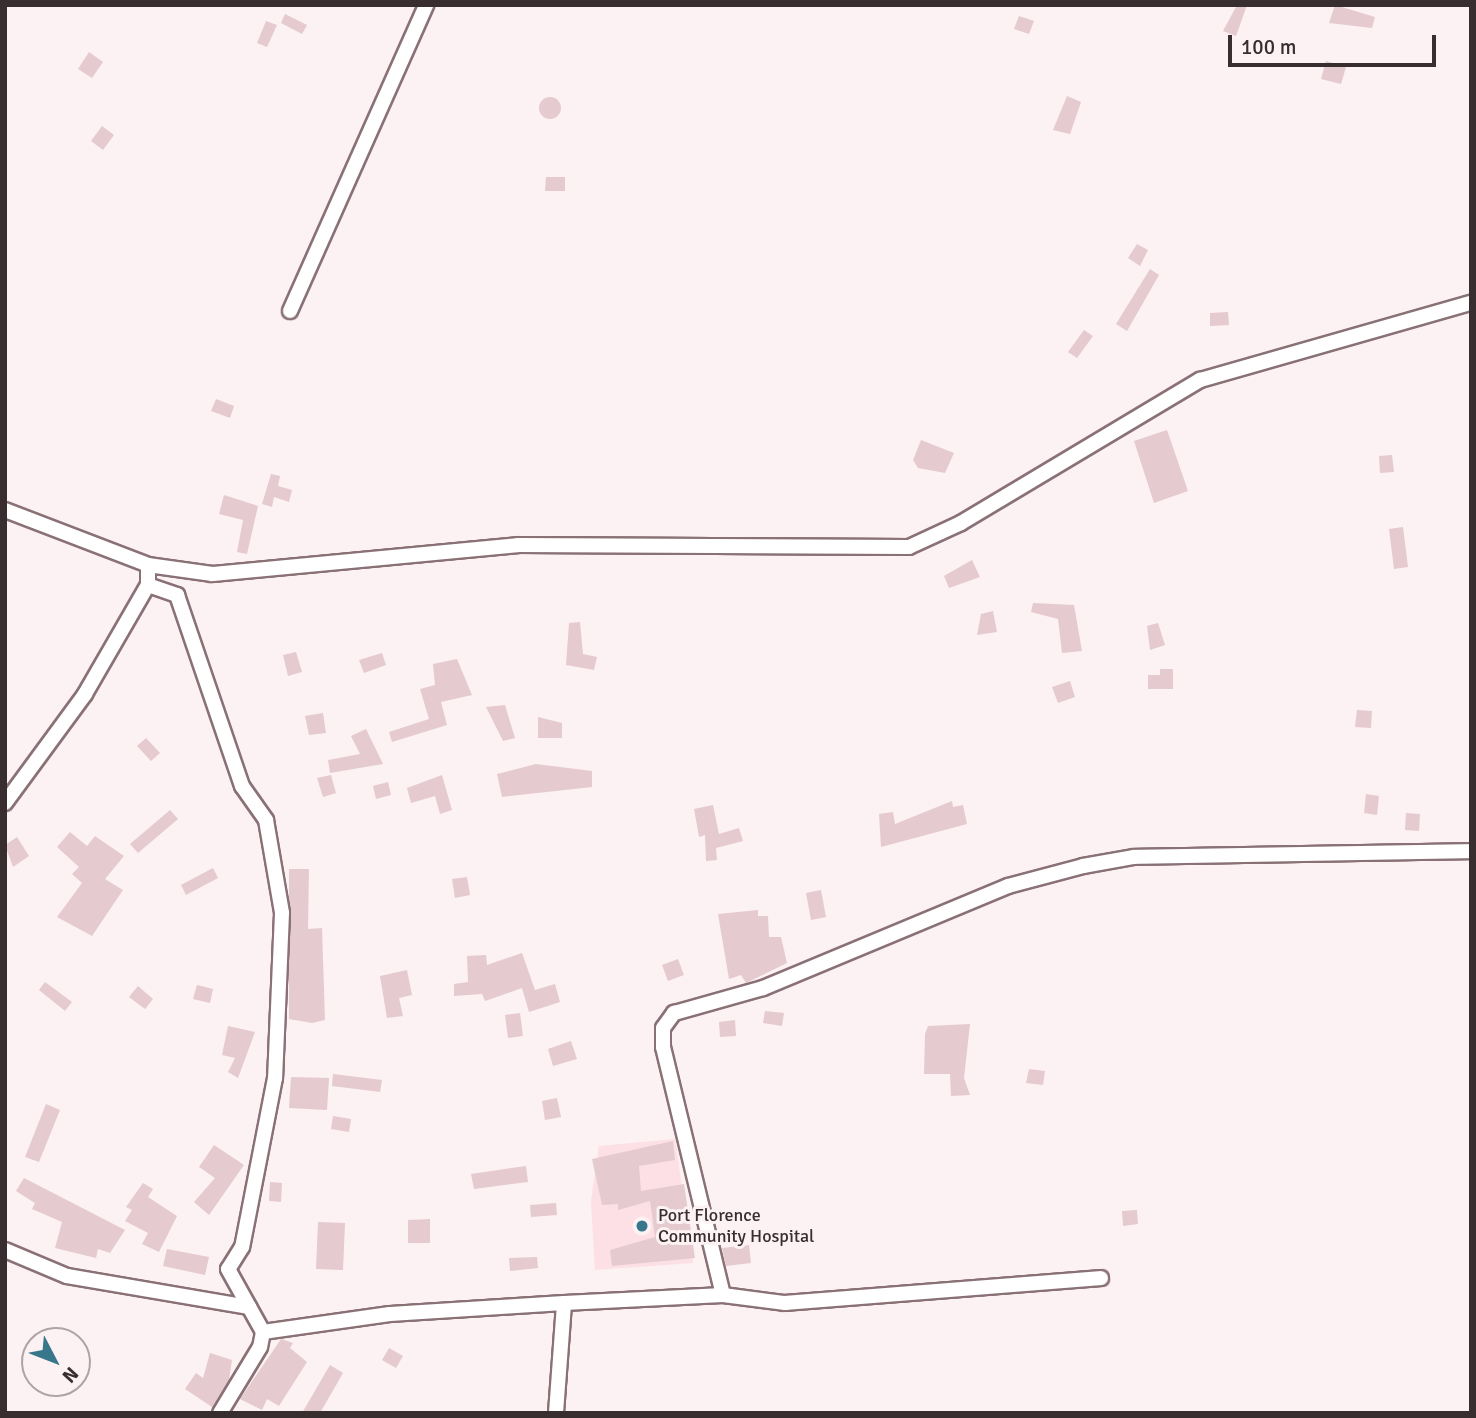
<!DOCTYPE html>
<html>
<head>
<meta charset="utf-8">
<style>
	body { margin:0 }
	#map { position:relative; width:1476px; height:1418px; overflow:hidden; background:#fcf1f3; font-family:Signika,sans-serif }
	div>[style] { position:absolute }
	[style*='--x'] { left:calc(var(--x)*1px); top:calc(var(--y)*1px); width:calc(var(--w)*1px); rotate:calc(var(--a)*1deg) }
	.built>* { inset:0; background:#fde0e5 }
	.building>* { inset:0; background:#e5cacf }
	.round { border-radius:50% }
	.roads { filter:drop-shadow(2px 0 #897176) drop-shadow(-2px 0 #897176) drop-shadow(0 2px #897176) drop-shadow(0 -2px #897176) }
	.minor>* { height:14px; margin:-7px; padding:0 7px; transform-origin:7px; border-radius:7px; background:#fff }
	.dots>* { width:19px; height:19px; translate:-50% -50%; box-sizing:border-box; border:4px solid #fcf1f3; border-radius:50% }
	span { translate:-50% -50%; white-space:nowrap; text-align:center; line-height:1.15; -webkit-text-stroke:6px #fcf1f3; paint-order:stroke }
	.poi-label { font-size:18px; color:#382e30 }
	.left { translate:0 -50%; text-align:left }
	.frame { position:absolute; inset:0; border:7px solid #382e30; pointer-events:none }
	.north { position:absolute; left:21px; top:1327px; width:70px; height:70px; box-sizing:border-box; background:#fcf1f3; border:2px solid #aea3a5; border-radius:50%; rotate:132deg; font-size:19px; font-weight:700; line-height:28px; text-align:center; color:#382e30 }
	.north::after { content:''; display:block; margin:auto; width:24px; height:32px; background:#38768c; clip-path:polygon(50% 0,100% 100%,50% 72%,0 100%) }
	.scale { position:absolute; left:1228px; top:35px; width:208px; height:32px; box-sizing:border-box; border:4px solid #382e30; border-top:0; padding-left:9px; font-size:21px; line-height:24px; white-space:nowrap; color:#382e30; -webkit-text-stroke:5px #fcf1f3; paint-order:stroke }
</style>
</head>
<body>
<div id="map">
	<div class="built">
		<i style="clip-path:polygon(675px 1139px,693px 1263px,595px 1270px,591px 1201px,599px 1146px)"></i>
	</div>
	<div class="building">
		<i style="clip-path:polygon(1237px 5px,1247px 5px,1236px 36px,1223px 31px)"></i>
		<i style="clip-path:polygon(1335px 5px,1375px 17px,1372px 28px,1329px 23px)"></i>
		<i style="clip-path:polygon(285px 14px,307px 25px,302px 34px,281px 23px)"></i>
		<i style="clip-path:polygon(1019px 16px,1034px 21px,1029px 34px,1014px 29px)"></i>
		<i style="clip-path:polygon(266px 21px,277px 25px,267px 47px,257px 43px)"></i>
		<i style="clip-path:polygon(89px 52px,103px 62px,92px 78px,78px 69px)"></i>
		<i style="clip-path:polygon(1326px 61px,1346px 67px,1341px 84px,1321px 79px)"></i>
		<i style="clip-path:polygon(1067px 96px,1081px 102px,1070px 134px,1053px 130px)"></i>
		<i class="round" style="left:539px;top:97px;width:22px;height:22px"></i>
		<i style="clip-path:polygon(102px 126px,114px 135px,103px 150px,91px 141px)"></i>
		<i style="clip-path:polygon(546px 177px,565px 177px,565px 191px,545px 191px)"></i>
		<i style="clip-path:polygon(1137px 244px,1148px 250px,1140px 266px,1128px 258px)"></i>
		<i style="clip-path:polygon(1150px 269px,1159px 275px,1127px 331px,1116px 324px)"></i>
		<i style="clip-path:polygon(1228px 312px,1229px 325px,1210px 326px,1210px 313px)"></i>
		<i style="clip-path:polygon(1084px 330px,1093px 336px,1077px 358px,1068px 352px)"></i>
		<i style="clip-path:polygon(216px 399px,234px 406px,230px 418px,211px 411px)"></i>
		<i style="clip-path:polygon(1167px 430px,1188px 491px,1154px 503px,1134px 441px)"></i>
		<i style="clip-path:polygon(921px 440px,954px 453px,945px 473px,918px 468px,913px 460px)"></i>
		<i style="clip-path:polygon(1392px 455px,1394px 472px,1380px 473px,1379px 456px)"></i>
		<i style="clip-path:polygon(271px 474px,280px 476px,278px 486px,292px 490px,289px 502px,274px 497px,272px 507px,262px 504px)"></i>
		<i style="clip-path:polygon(224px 495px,258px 506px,247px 554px,237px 552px,243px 520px,219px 514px)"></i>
		<i style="clip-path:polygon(1403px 527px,1408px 567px,1394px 569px,1389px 529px)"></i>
		<i style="clip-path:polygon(972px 560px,980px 577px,949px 588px,944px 576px)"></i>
		<i style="clip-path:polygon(1033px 603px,1074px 605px,1082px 651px,1062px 653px,1058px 619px,1031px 612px)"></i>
		<i style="clip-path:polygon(993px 611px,997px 632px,977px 635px,981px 614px)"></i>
		<i style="clip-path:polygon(580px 622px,583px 654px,597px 657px,594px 670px,566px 665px,569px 623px)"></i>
		<i style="clip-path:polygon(1158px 623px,1165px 645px,1150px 650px,1147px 626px)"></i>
		<i style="clip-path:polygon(296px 652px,302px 672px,288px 676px,283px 655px)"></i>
		<i style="clip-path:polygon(382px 653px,386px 665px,364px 673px,359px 660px)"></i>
		<i style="clip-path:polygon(457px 659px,472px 695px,441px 702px,447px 725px,392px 742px,389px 732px,429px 719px,420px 689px,435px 685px,433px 664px)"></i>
		<i style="clip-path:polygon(1160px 669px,1173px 669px,1173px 689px,1148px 689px,1148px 675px,1160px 675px)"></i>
		<i style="clip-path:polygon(1070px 681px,1075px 697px,1058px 703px,1052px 687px)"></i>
		<i style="clip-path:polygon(505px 705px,515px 738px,503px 741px,486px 707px)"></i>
		<i style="clip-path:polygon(1357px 710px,1372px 711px,1371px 728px,1355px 727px)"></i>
		<i style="clip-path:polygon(323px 713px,326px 733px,309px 735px,305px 716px)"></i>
		<i style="clip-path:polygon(538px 717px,562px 723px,562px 738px,538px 738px)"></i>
		<i style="clip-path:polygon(366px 729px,383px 764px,330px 773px,328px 760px,360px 754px,351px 736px)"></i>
		<i style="clip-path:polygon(146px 738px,160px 753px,151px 761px,137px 746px)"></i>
		<i style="clip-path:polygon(536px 764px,592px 771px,592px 787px,502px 797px,497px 774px)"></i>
		<i style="clip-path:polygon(331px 775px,336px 793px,323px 797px,317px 778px)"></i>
		<i style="clip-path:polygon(442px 775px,452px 810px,440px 814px,435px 796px,411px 803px,407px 788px)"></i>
		<i style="clip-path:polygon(388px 782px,391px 795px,376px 799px,373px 786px)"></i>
		<i style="clip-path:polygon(1366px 794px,1379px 796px,1377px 815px,1364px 813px)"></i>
		<i style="clip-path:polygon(952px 801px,953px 807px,963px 805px,967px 824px,881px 847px,879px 814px,893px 812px,895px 824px)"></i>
		<i style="clip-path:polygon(713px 805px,719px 834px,739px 828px,743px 841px,716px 848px,717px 860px,706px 861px,705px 835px,699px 837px,694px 809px)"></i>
		<i style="clip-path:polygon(170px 810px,178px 819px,138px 853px,130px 844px)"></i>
		<i style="clip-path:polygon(1406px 813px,1420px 814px,1419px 831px,1405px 830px)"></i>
		<i style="clip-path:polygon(70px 832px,87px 846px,95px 836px,124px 856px,105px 879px,123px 890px,92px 936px,57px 917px,82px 883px,72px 874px,79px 867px,57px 847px)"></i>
		<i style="clip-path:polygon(17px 837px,29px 856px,13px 867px,5px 845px)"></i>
		<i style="clip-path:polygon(213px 868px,218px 878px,186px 895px,181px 885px)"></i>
		<i style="clip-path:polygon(289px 869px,309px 869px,308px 929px,322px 928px,325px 1020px,312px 1023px,289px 1019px)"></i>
		<i style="clip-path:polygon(467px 877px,470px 895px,455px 898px,452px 879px)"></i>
		<i style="clip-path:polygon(821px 890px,826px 917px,811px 920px,806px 893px)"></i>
		<i style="clip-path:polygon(758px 910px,758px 916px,768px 916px,769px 937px,781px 937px,787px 963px,746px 983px,741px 975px,729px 979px,718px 914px)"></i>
		<i style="clip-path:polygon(522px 953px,535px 990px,555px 984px,560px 1002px,529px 1012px,522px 988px,485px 1001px,482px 994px,454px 996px,454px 984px,468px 982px,467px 956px,486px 955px,487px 965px)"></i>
		<i style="clip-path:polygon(678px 959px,684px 975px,668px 981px,662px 965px)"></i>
		<i style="clip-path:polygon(407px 970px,412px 995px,399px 998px,403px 1016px,387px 1018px,380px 976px)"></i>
		<i style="clip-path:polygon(45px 982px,72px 1002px,65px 1011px,39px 990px)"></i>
		<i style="clip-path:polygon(197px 985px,213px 989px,210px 1003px,193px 999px)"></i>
		<i style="clip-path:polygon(138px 986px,153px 999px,145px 1009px,129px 997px)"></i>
		<i style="clip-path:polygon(765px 1011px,784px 1013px,782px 1026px,763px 1023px)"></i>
		<i style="clip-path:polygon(520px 1013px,523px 1036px,508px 1038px,505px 1015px)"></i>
		<i style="clip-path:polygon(735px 1020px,736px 1036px,720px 1037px,719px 1022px)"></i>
		<i style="clip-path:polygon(970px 1024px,964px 1078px,970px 1095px,951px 1096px,950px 1074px,924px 1074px,925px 1034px,928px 1026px)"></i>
		<i style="clip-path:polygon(228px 1026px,255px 1032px,238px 1078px,228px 1072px,235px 1058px,222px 1055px)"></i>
		<i style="clip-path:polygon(571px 1041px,577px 1059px,553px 1066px,548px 1049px)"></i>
		<i style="clip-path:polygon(1029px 1069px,1045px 1071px,1043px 1085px,1026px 1083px)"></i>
		<i style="clip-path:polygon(333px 1074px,382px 1080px,380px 1092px,332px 1086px)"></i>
		<i style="clip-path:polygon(291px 1077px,329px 1078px,327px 1110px,289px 1108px)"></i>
		<i style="clip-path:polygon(557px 1098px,561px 1117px,545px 1120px,542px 1101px)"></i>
		<i style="clip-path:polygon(46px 1104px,60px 1110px,39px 1162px,25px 1157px)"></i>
		<i style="clip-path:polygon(333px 1116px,351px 1119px,349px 1132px,331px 1129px)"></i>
		<i style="clip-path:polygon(673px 1141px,675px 1160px,639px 1166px,641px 1191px,684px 1184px,695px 1258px,612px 1266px,610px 1250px,655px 1237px,650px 1201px,618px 1210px,618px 1204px,602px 1205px,592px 1159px)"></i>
		<i style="clip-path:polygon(214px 1145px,244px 1165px,209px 1215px,194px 1202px,215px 1178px,199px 1167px)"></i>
		<i style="clip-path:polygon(526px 1166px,528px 1182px,474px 1189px,471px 1174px)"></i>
		<i style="clip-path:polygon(24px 1178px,125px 1230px,110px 1253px,98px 1249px,96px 1258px,55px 1248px,62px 1222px,32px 1209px,35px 1203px,16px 1191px)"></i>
		<i style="clip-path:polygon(270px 1182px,282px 1183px,281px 1202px,269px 1201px)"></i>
		<i style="clip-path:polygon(143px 1183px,153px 1189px,148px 1197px,177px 1216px,159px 1252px,142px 1244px,148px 1233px,125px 1221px,132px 1210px,126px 1207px)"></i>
		<i style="clip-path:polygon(556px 1203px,557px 1215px,531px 1217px,530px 1205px)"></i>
		<i style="clip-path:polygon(1137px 1210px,1138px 1224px,1123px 1226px,1122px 1211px)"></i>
		<i style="clip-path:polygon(430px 1219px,430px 1243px,408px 1243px,408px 1220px)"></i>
		<i style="clip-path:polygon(318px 1222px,345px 1223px,343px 1270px,316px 1269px)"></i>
		<i style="clip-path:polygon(749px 1245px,751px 1263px,726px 1266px,722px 1248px)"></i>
		<i style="clip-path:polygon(167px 1249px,209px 1257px,205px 1275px,163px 1266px)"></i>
		<i style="clip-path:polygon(537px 1257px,538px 1268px,510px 1271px,509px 1258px)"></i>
		<i style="clip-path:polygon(281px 1339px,293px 1343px,290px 1348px,307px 1362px,279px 1406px,267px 1399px,262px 1410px,240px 1399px)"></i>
		<i style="clip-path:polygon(389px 1348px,403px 1356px,396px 1368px,382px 1360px)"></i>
		<i style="clip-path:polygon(210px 1353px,232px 1360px,229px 1380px,212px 1407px,185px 1389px,196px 1373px,203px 1378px)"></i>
		<i style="clip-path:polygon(330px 1365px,343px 1373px,320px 1413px,302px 1413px)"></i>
	</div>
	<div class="roads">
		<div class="minor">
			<i style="--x:290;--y:311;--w:335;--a:-66"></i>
			<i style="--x:5;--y:510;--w:153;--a:21"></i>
			<i style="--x:148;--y:565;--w:20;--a:90"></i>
			<i style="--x:148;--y:585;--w:31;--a:19"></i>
			<i style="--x:177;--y:595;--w:202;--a:71.2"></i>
			<i style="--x:242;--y:786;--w:42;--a:54.8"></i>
			<i style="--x:266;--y:820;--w:94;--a:80.2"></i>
			<i style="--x:282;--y:913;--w:165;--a:92.4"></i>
			<i style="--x:275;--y:1078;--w:172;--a:101"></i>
			<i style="--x:242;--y:1247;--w:26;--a:122"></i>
			<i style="--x:228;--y:1269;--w:72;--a:60.9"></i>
			<i style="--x:263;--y:1332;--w:15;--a:101"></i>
			<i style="--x:260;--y:1347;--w:77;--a:121.2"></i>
			<i style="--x:148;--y:565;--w:65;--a:8"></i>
			<i style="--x:212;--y:574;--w:307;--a:-5.4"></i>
			<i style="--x:518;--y:545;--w:391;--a:0.3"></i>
			<i style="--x:909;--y:547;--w:57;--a:-24.8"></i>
			<i style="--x:961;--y:523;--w:279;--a:-30.9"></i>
			<i style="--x:1200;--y:380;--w:282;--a:-15.9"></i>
			<i style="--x:5;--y:803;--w:135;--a:-53.7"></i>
			<i style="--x:85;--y:694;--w:126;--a:-60"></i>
			<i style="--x:5;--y:1250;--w:67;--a:22.8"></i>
			<i style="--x:67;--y:1276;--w:185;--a:9.7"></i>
			<i style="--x:723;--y:1295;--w:255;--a:-103.6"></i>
			<i style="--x:663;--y:1047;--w:19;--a:-90"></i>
			<i style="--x:663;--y:1028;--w:19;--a:-54"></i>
			<i style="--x:674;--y:1013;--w:92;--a:-15.7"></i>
			<i style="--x:763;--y:988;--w:265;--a:-22.6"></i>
			<i style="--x:1008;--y:886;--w:78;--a:-14.9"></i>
			<i style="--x:1083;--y:866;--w:52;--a:-10"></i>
			<i style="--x:1134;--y:857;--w:337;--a:-1"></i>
			<i style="--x:263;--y:1332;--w:128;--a:-8.1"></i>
			<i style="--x:390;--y:1314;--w:174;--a:-3.6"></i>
			<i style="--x:564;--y:1303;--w:159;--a:-2.9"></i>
			<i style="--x:723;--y:1295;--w:63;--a:7.4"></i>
			<i style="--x:785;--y:1303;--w:317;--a:-4.5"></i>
			<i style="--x:556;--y:1413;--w:110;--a:-85.8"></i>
		</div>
	</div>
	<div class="dots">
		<i style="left:642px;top:1226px;background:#38768c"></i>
	</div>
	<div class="poi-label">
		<span class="left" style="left:658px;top:1226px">Port Florence<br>Community Hospital</span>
	</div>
	<div class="frame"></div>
	<div class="north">N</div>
	<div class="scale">100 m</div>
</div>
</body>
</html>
